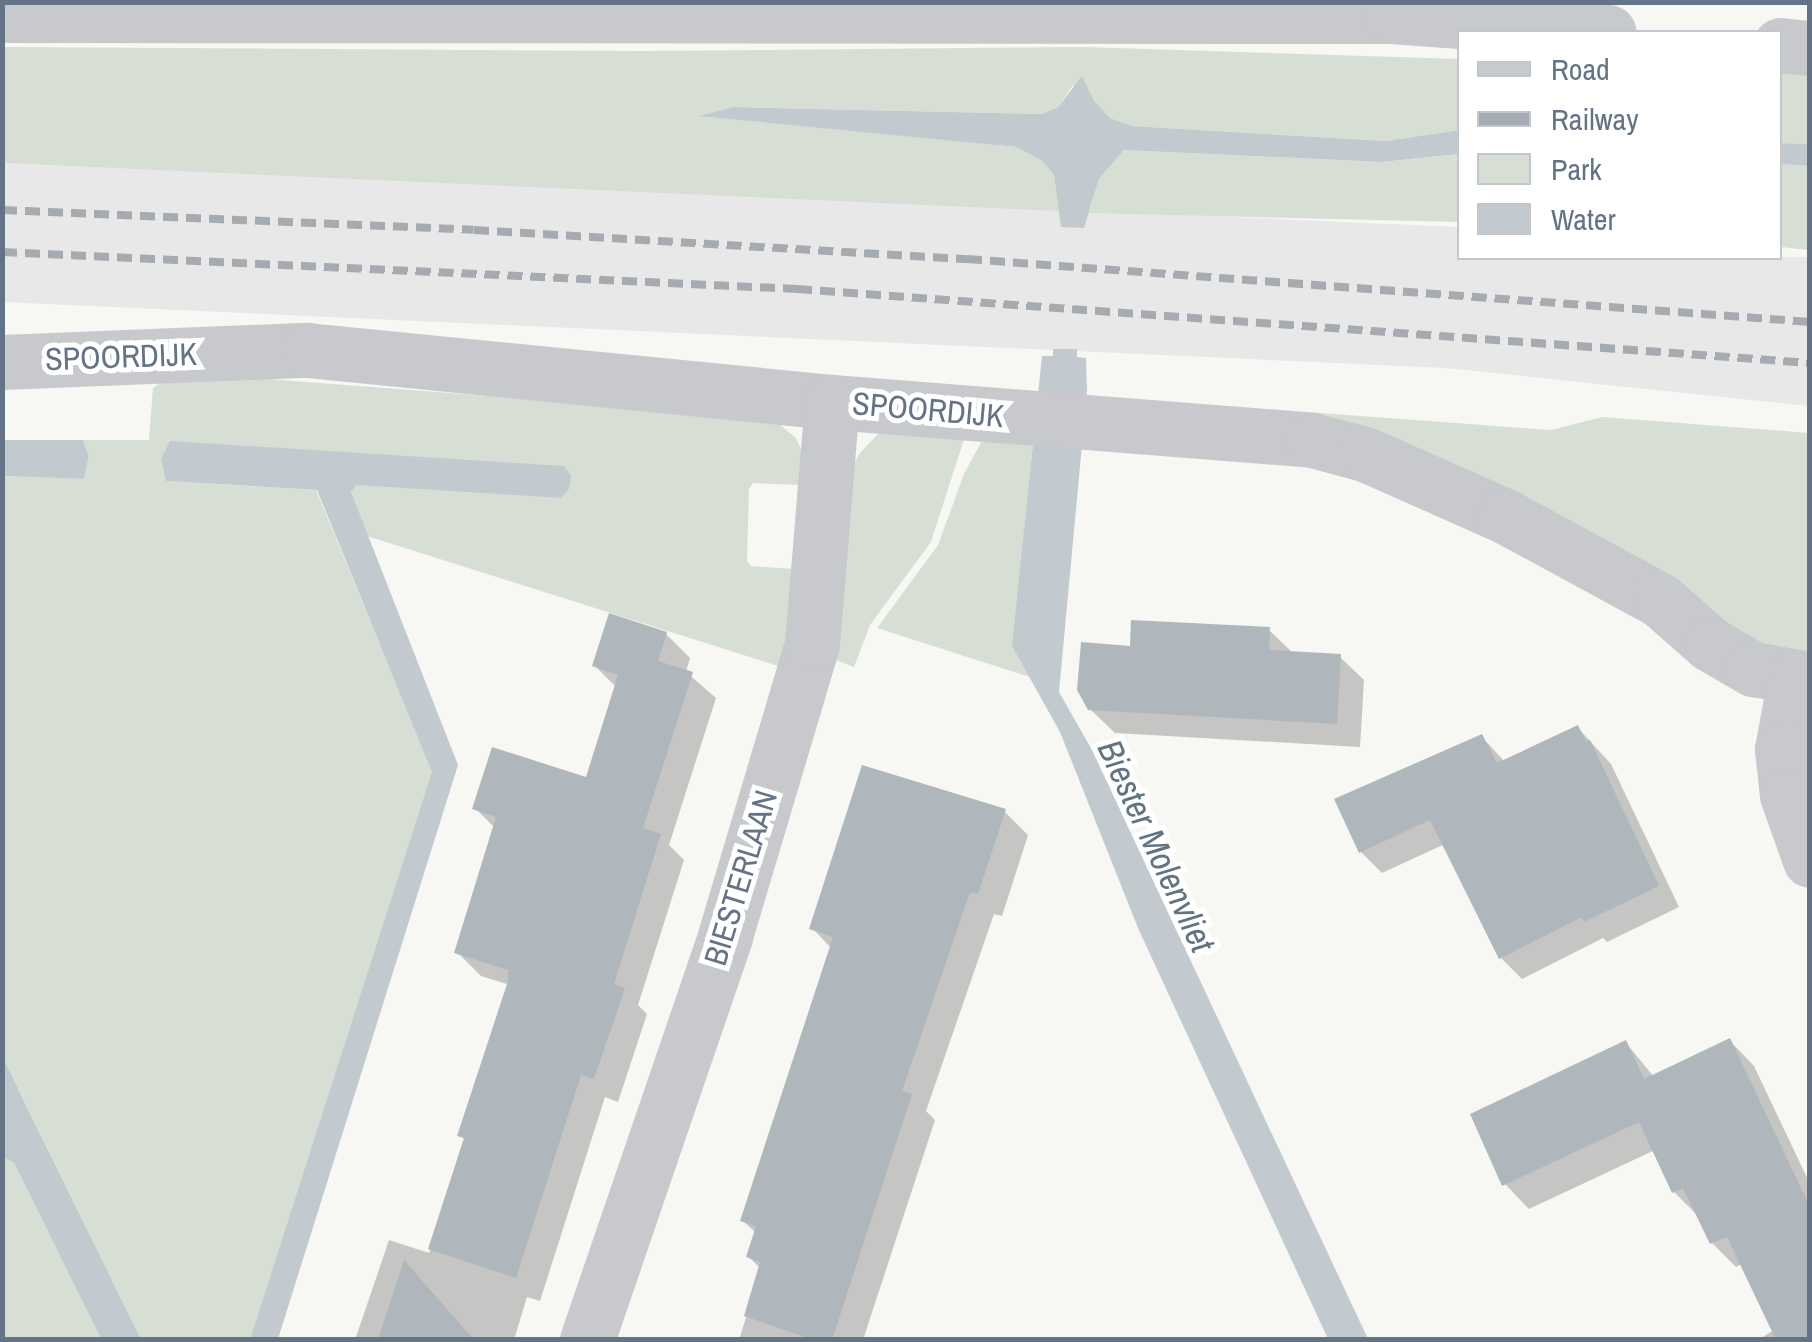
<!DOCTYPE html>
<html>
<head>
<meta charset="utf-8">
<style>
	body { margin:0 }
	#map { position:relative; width:1812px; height:1342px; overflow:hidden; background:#f7f7f4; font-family:"Archivo Narrow",sans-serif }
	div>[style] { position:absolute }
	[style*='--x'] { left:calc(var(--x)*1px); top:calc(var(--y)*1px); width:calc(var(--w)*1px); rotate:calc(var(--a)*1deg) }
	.built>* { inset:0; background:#e7e8e7 }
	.green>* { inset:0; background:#d7dfd5 }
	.water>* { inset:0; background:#c2cad0 }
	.shadow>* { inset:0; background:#0003 }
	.building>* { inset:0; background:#afb6bc }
	.minor>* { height:55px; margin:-27.5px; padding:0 27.5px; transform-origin:27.5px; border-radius:27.5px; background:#c7c9cd }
	.rail>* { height:8px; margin-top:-4px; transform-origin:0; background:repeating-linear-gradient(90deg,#a6abb2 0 15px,transparent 0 23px) }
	span { translate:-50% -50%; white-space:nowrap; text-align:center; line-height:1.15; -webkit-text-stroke:10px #fff; paint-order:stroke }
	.street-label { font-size:32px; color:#657386 }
	.water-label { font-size:35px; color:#617482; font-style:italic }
	.frame { position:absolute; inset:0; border:5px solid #657386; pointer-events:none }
	.legend { position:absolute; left:1457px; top:30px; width:325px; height:230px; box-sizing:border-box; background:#fff; border:2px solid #c1c7cf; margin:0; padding:12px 18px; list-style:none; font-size:30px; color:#657386 }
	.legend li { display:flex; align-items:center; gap:20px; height:50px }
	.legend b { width:50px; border:2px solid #c1c7cf }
</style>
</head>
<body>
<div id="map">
	<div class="built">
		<i style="clip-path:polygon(3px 163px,1459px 227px,1460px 258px,1809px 257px,1809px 406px,1446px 368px,3px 302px)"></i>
	</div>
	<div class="green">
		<i style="clip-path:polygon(3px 47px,640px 51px,1084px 47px,1459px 59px,1459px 130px,1386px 141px,1132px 126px,1110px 118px,1073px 85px,1058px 107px,1042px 114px,733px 107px,704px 115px,1016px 147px,1042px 161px,1054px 175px,1059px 211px,3px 163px)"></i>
		<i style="clip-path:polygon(1780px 73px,1809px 74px,1809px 144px,1780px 143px)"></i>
		<i style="clip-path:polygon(1124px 150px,1382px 162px,1459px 154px,1459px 222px,1089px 213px,1099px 179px)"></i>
		<i style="clip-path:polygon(1780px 164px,1809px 166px,1809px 250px,1780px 247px)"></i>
		<i style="clip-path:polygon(213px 375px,753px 416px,779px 424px,796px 438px,803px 454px,800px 485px,753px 483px,749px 489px,747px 561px,751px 566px,794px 569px,799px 574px,781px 667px,367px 536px,351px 492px,357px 485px,569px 489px,166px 481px,316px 490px,433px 772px,250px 1339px,141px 1339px,3px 1057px,3px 476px,84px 479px,89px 456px,83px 440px,149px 440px,153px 388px,168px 378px)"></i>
		<i style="clip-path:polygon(1212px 405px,1551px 430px,1602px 417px,1809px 433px,1809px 653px,1760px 645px,1723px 622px,1674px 576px,1615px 551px)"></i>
		<i style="clip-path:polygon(895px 428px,966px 433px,931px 542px,870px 625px,854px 667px,830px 658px,848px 478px,859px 454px,878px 434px)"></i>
		<i style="clip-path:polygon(984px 437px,1033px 443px,1013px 646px,1030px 677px,877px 628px,938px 545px,964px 474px)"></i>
		<i style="clip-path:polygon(2px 1158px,14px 1163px,101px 1339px,3px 1339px)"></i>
	</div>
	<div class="water">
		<i style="clip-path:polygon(1082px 76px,1094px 101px,1110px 118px,1132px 126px,1386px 141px,1459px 130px,1459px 154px,1382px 162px,1124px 150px,1099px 179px,1084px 228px,1061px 227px,1054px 175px,1042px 161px,1016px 147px,699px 116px,733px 107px,1042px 114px,1058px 107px)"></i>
		<i style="clip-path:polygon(1780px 143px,1809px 144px,1809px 166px,1780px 164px)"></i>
		<i style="clip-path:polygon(1053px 349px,1077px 349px,1077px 357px,1086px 358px,1087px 391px,1059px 692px,1092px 750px,1368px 1339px,1328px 1339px,1138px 928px,1060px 732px,1012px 646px,1042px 356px,1053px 356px)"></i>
		<i style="clip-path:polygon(3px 440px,83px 440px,89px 456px,84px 479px,3px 476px)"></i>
		<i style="clip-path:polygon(170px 441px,564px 466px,571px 475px,569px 489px,561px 498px,357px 485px,351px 492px,458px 765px,278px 1339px,250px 1339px,432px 772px,317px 490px,166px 481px,161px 459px)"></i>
		<i style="clip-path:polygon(3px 1057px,29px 1111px,141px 1339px,101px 1339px,14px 1163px,3px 1158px)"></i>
	</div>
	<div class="shadow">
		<i style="clip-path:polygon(1269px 630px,1294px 654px,1339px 656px,1364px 680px,1360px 747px,1115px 733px,1090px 709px,1132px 648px)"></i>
		<i style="clip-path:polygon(666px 634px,690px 658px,686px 672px,716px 698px,669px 845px,684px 860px,638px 1005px,647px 1014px,618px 1102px,605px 1097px,540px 1301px,527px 1297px,514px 1340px,355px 1340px,389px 1240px,429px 1253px,466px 1141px,460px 1135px,510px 985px,481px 976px,457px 952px,495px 828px,475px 808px,587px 780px,617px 688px,594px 665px)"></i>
		<i style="clip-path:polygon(1578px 728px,1611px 764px,1679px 907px,1607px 942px,1603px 938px,1522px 979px,1501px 958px,1445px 844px,1382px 873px,1361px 852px,1482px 737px,1505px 762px)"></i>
		<i style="clip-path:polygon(1004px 811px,1028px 835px,1002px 916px,994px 914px,926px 1111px,935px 1120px,863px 1340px,739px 1340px,761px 1269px,749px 1257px,756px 1233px,743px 1221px,832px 949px,812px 928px)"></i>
		<i style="clip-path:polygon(1730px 1041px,1754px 1066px,1810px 1184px,1810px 1340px,1758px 1340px,1774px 1330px,1742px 1264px,1736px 1267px,1712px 1243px,1699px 1217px,1674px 1192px,1655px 1150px,1529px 1209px,1505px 1184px,1626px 1043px,1654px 1077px)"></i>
	</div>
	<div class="building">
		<i style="clip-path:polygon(609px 613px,667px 632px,658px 661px,693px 672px,643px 828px,661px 834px,614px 984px,625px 988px,594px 1079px,581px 1075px,516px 1278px,428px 1249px,464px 1138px,457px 1136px,508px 981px,508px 970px,454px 953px,496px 817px,472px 809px,492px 747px,586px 777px,618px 675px,592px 666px)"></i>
		<i style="clip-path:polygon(1131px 620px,1270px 627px,1269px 650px,1341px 654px,1337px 724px,1088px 710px,1077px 690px,1081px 642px,1130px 646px)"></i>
		<i style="clip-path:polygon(1578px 725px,1586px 742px,1590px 740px,1659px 886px,1584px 922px,1582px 917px,1499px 959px,1430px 820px,1359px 853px,1334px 799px,1482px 734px,1497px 763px)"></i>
		<i style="clip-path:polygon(862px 765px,1006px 809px,978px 894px,970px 892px,902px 1091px,912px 1094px,832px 1340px,814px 1340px,744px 1316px,760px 1262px,746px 1257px,756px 1226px,740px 1221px,833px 937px,809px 929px)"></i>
		<i style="clip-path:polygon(1730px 1038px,1810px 1207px,1810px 1340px,1776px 1340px,1727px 1237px,1710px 1244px,1683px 1188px,1672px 1193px,1639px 1122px,1502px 1186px,1470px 1114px,1626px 1040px,1644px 1079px)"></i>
		<i style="clip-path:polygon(404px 1260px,474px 1340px,378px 1340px)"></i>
	</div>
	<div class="minor">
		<i style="--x:2;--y:15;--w:1389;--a:0.04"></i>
		<i style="--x:1391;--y:16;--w:218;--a:4.2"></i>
		<i style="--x:1780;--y:45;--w:30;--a:6"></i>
		<i style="--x:2;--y:362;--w:305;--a:-2.3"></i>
		<i style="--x:307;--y:350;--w:528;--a:5.66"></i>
		<i style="--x:832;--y:402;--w:482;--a:4.5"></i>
		<i style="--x:1312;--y:440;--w:55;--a:14.8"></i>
		<i style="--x:1365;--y:454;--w:153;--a:23.9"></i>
		<i style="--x:1505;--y:516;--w:176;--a:28.5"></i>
		<i style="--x:1660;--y:600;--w:67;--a:41.3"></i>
		<i style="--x:1710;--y:644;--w:50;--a:30.2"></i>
		<i style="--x:1753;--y:669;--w:58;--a:10"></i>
		<i style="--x:1795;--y:679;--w:71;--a:100.5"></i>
		<i style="--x:1782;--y:749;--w:46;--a:83.8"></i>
		<i style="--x:1787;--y:795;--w:69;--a:70.5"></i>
		<i style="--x:587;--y:1340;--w:427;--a:-71.1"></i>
		<i style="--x:725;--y:936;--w:305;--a:-73.4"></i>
		<i style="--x:812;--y:644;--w:243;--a:-85.3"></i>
	</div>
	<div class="rail">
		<i style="--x:2;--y:210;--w:472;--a:2.4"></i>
		<i style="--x:474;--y:230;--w:494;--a:3.4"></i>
		<i style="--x:967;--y:259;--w:845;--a:4.27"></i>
		<i style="--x:2;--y:252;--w:796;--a:2.66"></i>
		<i style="--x:797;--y:289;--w:1016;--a:4.18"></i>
	</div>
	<div class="street-label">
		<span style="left:121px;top:357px;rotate:-2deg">SPOORDIJK</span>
		<span style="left:928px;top:410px;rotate:5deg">SPOORDIJK</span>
		<span style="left:741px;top:878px;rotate:-73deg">BIESTERLAAN</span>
	</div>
	<div class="water-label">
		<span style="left:1156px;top:846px;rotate:65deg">Biester Molenvliet</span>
	</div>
	<div class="frame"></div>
	<ul class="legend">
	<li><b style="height:12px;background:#c7c9cd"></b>Road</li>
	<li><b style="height:12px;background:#a6abb2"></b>Railway</li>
	<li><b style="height:28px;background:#d7dfd5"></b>Park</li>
	<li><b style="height:28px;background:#c2cad0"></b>Water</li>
	</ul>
</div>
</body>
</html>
